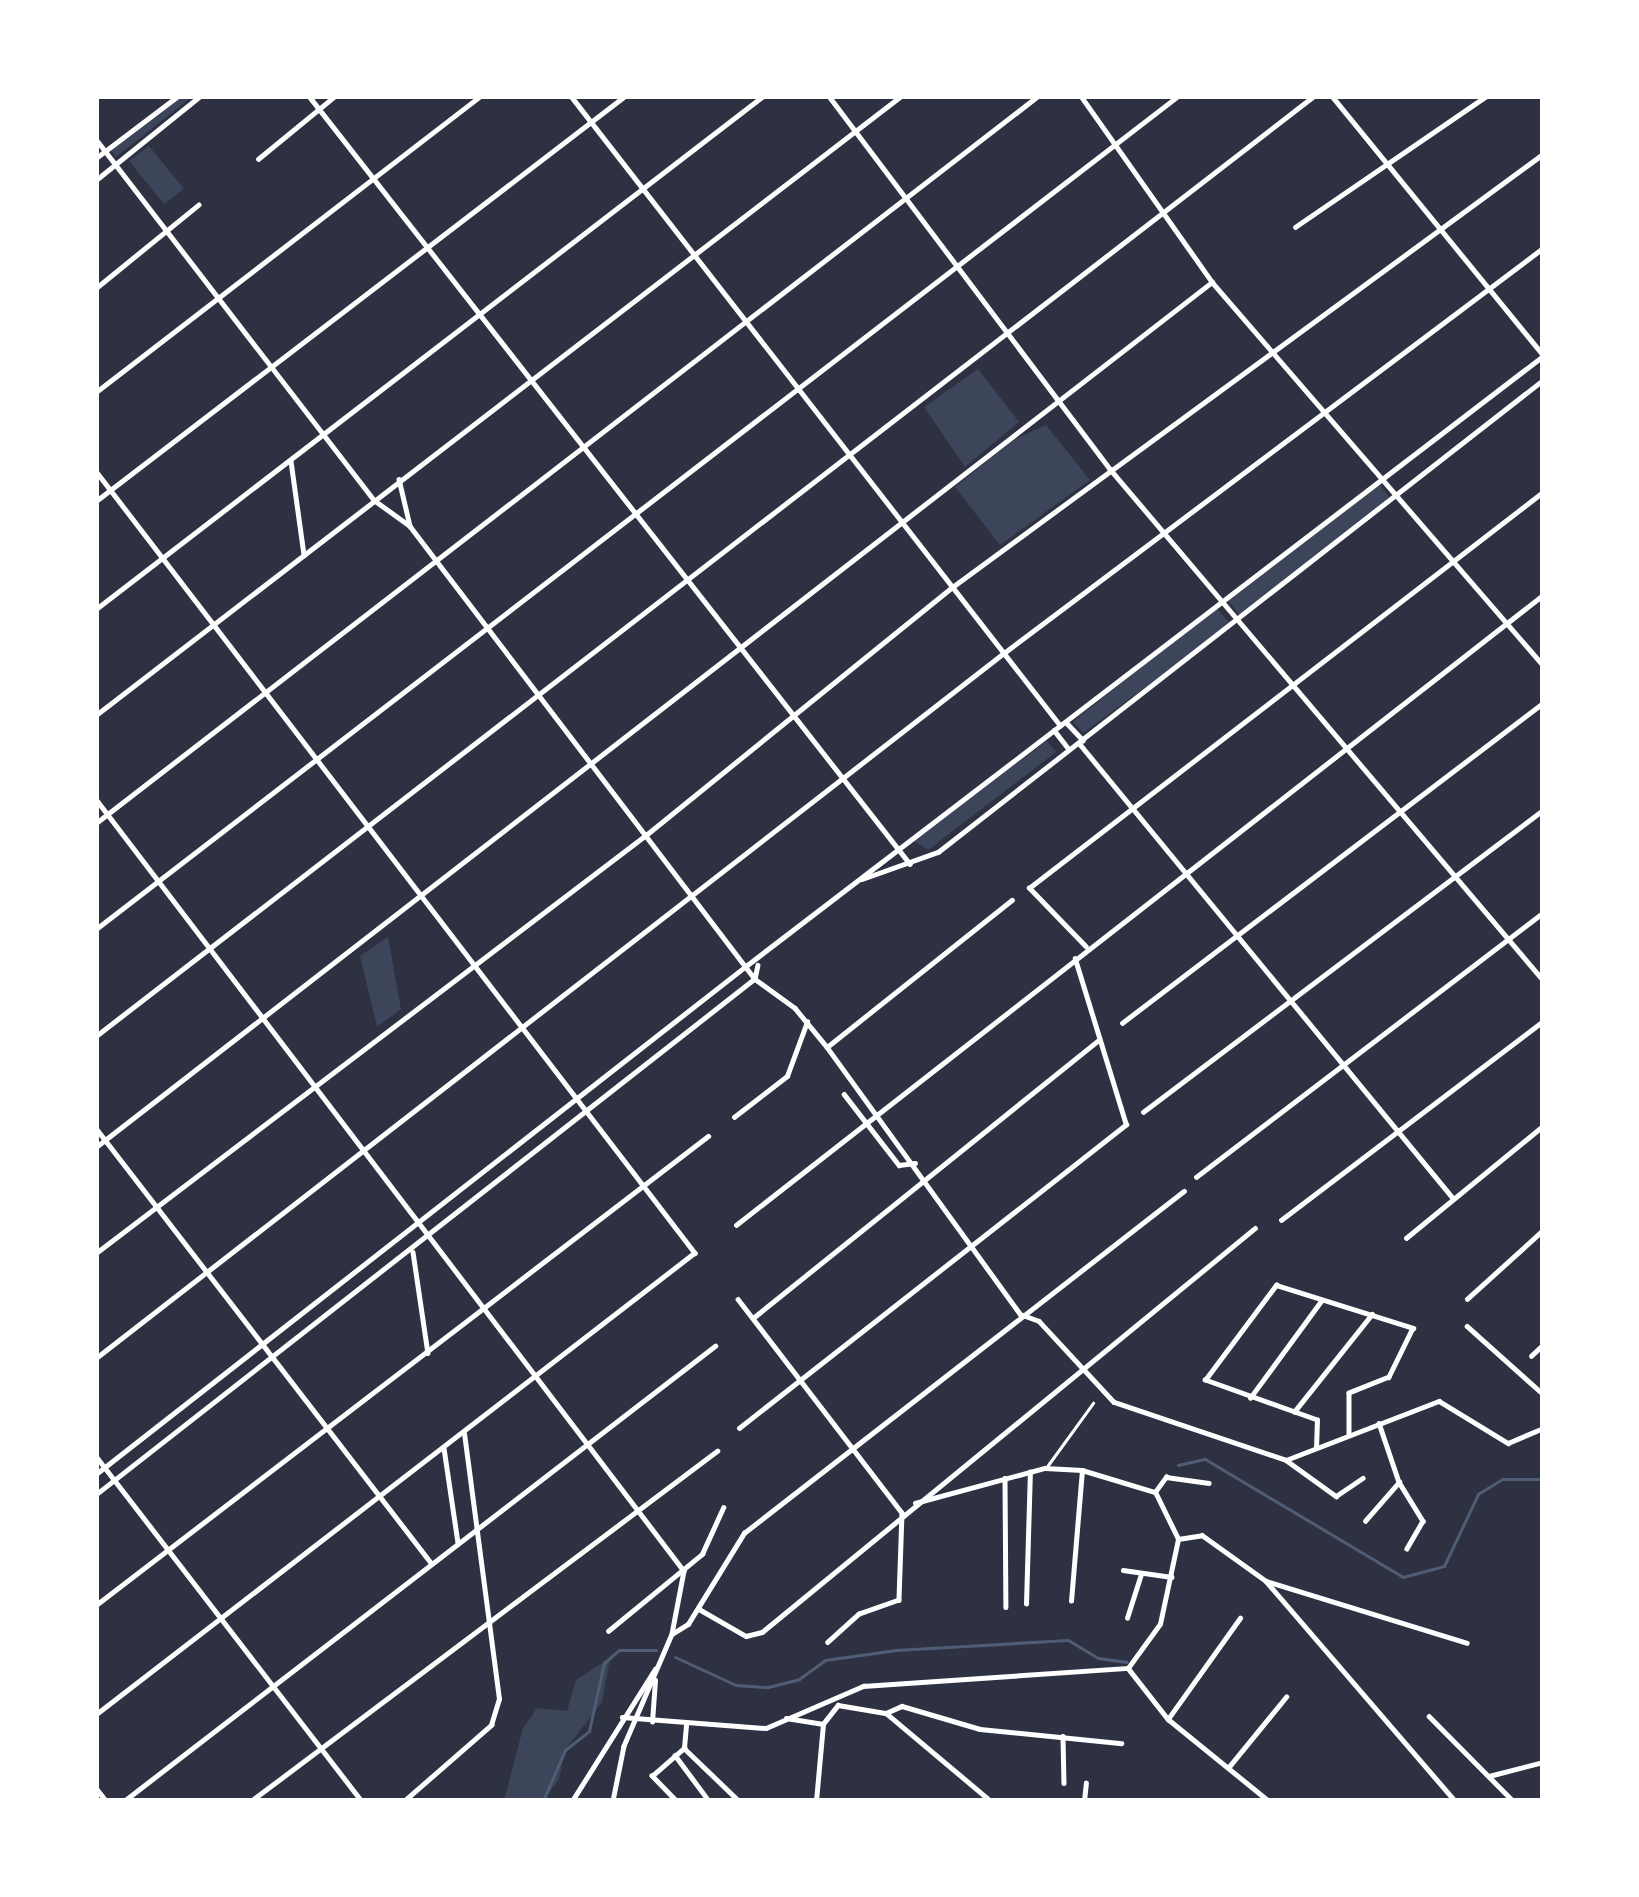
<!DOCTYPE html>
<html>
<head>
<meta charset="utf-8">
<style>
	body { margin:0 }
	#map { position:relative; width:1639px; height:1897px; overflow:hidden; background:#2d3142; font-family:"Noto Sans",sans-serif }
	div>[style] { position:absolute }
	[style*='--x'] { left:calc(var(--x)*1px); top:calc(var(--y)*1px); width:calc(var(--w)*1px); rotate:calc(var(--a)*1deg) }
	.green>* { inset:0; background:#3c4559 }
	.stream>* { height:3px; margin:-1.5px; padding:0 1.5px; transform-origin:1.5px; border-radius:1.5px; background:#4f5d75 }
	.pedestrian>* { height:3px; margin:-1.5px; padding:0 1.5px; transform-origin:1.5px; border-radius:1.5px; background:#fff }
	.minor>* { height:4.5px; margin:-2.25px; padding:0 2.25px; transform-origin:2.25px; border-radius:2.25px; background:#fff }
	.tertiary>* { height:4.5px; margin:-2.25px; padding:0 2.25px; transform-origin:2.25px; border-radius:2.25px; background:#fff }
	span { translate:-50% -50%; white-space:nowrap; text-align:center; line-height:1.15; -webkit-text-stroke:9px #fff; paint-order:stroke }
	.frame { position:absolute; inset:0; border:99px solid #fff; pointer-events:none }
</style>
</head>
<body>
<div id="map">
	<div class="green">
		<i style="clip-path:polygon(181px 96px,193px 96px,116px 157px,110px 149px)"></i>
		<i style="clip-path:polygon(149px 146px,184px 189px,164px 204px,129px 161px)"></i>
		<i style="clip-path:polygon(978px 369px,1019px 422px,965px 467px,924px 407px)"></i>
		<i style="clip-path:polygon(1046px 425px,1090px 480px,1000px 545px,955px 487px,1013px 440px)"></i>
		<i style="clip-path:polygon(1377px 481px,1389px 497px,1241px 617px,1226px 598px)"></i>
		<i style="clip-path:polygon(1215px 606px,1231px 625px,1083px 733px,1073px 722px)"></i>
		<i style="clip-path:polygon(1047px 741px,1056px 752px,928px 850px,912px 840px)"></i>
		<i style="clip-path:polygon(388px 937px,401px 1009px,377px 1027px,360px 956px)"></i>
		<i style="clip-path:polygon(610px 1658px,602px 1702px,565px 1750px,559px 1779px,543px 1801px,504px 1801px,523px 1728px,537px 1708px,567px 1711px,576px 1680px)"></i>
	</div>
	<div class="stream">
		<i style="--x:1178;--y:1465;--w:28;--a:-13"></i>
		<i style="--x:1205;--y:1459;--w:230;--a:30.8"></i>
		<i style="--x:1403;--y:1577;--w:42;--a:-15"></i>
		<i style="--x:1444;--y:1566;--w:80;--a:-64.7"></i>
		<i style="--x:1478;--y:1494;--w:28;--a:-32"></i>
		<i style="--x:1502;--y:1479;--w:41;--a:0"></i>
		<i style="--x:675;--y:1657;--w:67;--a:24.7"></i>
		<i style="--x:736;--y:1685;--w:32;--a:4"></i>
		<i style="--x:768;--y:1687;--w:32;--a:-14"></i>
		<i style="--x:799;--y:1679;--w:32;--a:-36"></i>
		<i style="--x:825;--y:1660;--w:72;--a:-8"></i>
		<i style="--x:896;--y:1650;--w:172;--a:-3.3"></i>
		<i style="--x:1068;--y:1640;--w:35;--a:31"></i>
		<i style="--x:1098;--y:1658;--w:29;--a:8"></i>
		<i style="--x:543;--y:1801;--w:56;--a:-66.7"></i>
		<i style="--x:565;--y:1750;--w:31;--a:-38"></i>
		<i style="--x:589;--y:1731;--w:70;--a:-77.6"></i>
		<i style="--x:604;--y:1663;--w:20;--a:-41"></i>
		<i style="--x:619;--y:1650;--w:37;--a:0"></i>
	</div>
	<div class="pedestrian">
		<i style="--x:1048;--y:1465;--w:77;--a:-54"></i>
	</div>
	<div class="minor">
		<i style="--x:309;--y:96;--w:975;--a:51.95"></i>
		<i style="--x:571;--y:96;--w:797;--a:52.14"></i>
		<i style="--x:1081;--y:96;--w:228;--a:54.8"></i>
		<i style="--x:1212;--y:282;--w:506;--a:49.17"></i>
		<i style="--x:1332;--y:96;--w:334;--a:50.8"></i>
		<i style="--x:96;--y:158;--w:103;--a:-37.1"></i>
		<i style="--x:258;--y:159;--w:99;--a:-39.3"></i>
		<i style="--x:96;--y:180;--w:134;--a:-38.9"></i>
		<i style="--x:1295;--y:227;--w:232;--a:-34.4"></i>
		<i style="--x:96;--y:288;--w:132;--a:-39.1"></i>
		<i style="--x:96;--y:392;--w:486;--a:-37.6"></i>
		<i style="--x:291;--y:461;--w:95;--a:82.1"></i>
		<i style="--x:96;--y:471;--w:985;--a:52.55"></i>
		<i style="--x:695;--y:1253;--w:756;--a:142.36"></i>
		<i style="--x:96;--y:501;--w:666;--a:-37.44"></i>
		<i style="--x:96;--y:609;--w:841;--a:-37.56"></i>
		<i style="--x:1066;--y:722;--w:25;--a:47"></i>
		<i style="--x:1054;--y:730;--w:24;--a:52"></i>
		<i style="--x:1079;--y:743;--w:589;--a:50.58"></i>
		<i style="--x:96;--y:799;--w:970;--a:52.7"></i>
		<i style="--x:684;--y:1571;--w:64;--a:100.8"></i>
		<i style="--x:672;--y:1634;--w:122;--a:113.2"></i>
		<i style="--x:624;--y:1746;--w:56;--a:101.3"></i>
		<i style="--x:96;--y:823;--w:1190;--a:-37.66"></i>
		<i style="--x:862;--y:879;--w:81;--a:-19.6"></i>
		<i style="--x:938;--y:852;--w:767;--a:-37.96"></i>
		<i style="--x:96;--y:929;--w:1366;--a:-37.59"></i>
		<i style="--x:1086;--y:947;--w:82;--a:-134"></i>
		<i style="--x:1029;--y:888;--w:649;--a:-37.61"></i>
		<i style="--x:758;--y:965;--w:14;--a:102"></i>
		<i style="--x:755;--y:979;--w:49;--a:35.9"></i>
		<i style="--x:795;--y:1008;--w:50;--a:50.6"></i>
		<i style="--x:827;--y:1047;--w:329;--a:54.1"></i>
		<i style="--x:1020;--y:1314;--w:20;--a:20"></i>
		<i style="--x:1039;--y:1321;--w:110;--a:47.2"></i>
		<i style="--x:1114;--y:1402;--w:182;--a:18.6"></i>
		<i style="--x:1286;--y:1460;--w:62;--a:35.8"></i>
		<i style="--x:1336;--y:1496;--w:32;--a:-34"></i>
		<i style="--x:746;--y:966;--w:1004;--a:-37.43"></i>
		<i style="--x:1122;--y:1023;--w:529;--a:-37.24"></i>
		<i style="--x:96;--y:1036;--w:1539;--a:-37.66"></i>
		<i style="--x:827;--y:1047;--w:236;--a:-38.5"></i>
		<i style="--x:844;--y:1094;--w:90;--a:52.2"></i>
		<i style="--x:899;--y:1165;--w:16;--a:-7"></i>
		<i style="--x:1143;--y:1112;--w:501;--a:-37.05"></i>
		<i style="--x:734;--y:1117;--w:67;--a:-37.7"></i>
		<i style="--x:787;--y:1076;--w:58;--a:-69.7"></i>
		<i style="--x:96;--y:1128;--w:550;--a:52.38"></i>
		<i style="--x:96;--y:1147;--w:1412;--a:-37.78"></i>
		<i style="--x:1196;--y:1177;--w:436;--a:-37.3"></i>
		<i style="--x:1281;--y:1220;--w:329;--a:-37.2"></i>
		<i style="--x:736;--y:1225;--w:1024;--a:-37.98"></i>
		<i style="--x:1406;--y:1238;--w:177;--a:-39.3"></i>
		<i style="--x:413;--y:1252;--w:102;--a:81.6"></i>
		<i style="--x:96;--y:1253;--w:691;--a:-37.23"></i>
		<i style="--x:646;--y:835;--w:392;--a:-39"></i>
		<i style="--x:951;--y:588;--w:734;--a:-36.25"></i>
		<i style="--x:738;--y:1299;--w:270;--a:52.5"></i>
		<i style="--x:902;--y:1513;--w:87;--a:92"></i>
		<i style="--x:899;--y:1600;--w:42;--a:160.7"></i>
		<i style="--x:859;--y:1614;--w:42;--a:137.9"></i>
		<i style="--x:1467;--y:1299;--w:103;--a:-42.2"></i>
		<i style="--x:753;--y:1318;--w:444;--a:-38.8"></i>
		<i style="--x:1467;--y:1326;--w:102;--a:41.8"></i>
		<i style="--x:1531;--y:1356;--w:16;--a:-43"></i>
		<i style="--x:96;--y:1358;--w:1150;--a:-37.83"></i>
		<i style="--x:1004;--y:653;--w:674;--a:-36.92"></i>
		<i style="--x:1250;--y:1398;--w:120;--a:-53.8"></i>
		<i style="--x:1294;--y:1412;--w:125;--a:-51.5"></i>
		<i style="--x:1379;--y:1423;--w:62;--a:71.3"></i>
		<i style="--x:1399;--y:1482;--w:46;--a:58.4"></i>
		<i style="--x:1423;--y:1521;--w:32;--a:120"></i>
		<i style="--x:739;--y:1428;--w:492;--a:-38.1"></i>
		<i style="--x:1126;--y:1125;--w:174;--a:-107.1"></i>
		<i style="--x:444;--y:1448;--w:96;--a:81.6"></i>
		<i style="--x:1316;--y:1448;--w:28;--a:-88"></i>
		<i style="--x:1317;--y:1420;--w:119;--a:-160.3"></i>
		<i style="--x:1205;--y:1380;--w:119;--a:-53.2"></i>
		<i style="--x:1276;--y:1285;--w:144;--a:17.4"></i>
		<i style="--x:1413;--y:1328;--w:55;--a:116.1"></i>
		<i style="--x:1389;--y:1377;--w:43;--a:158.2"></i>
		<i style="--x:1349;--y:1393;--w:40;--a:90"></i>
		<i style="--x:96;--y:1456;--w:436;--a:52.4"></i>
		<i style="--x:1286;--y:1460;--w:164;--a:-21.1"></i>
		<i style="--x:1439;--y:1401;--w:81;--a:31.3"></i>
		<i style="--x:1508;--y:1443;--w:38;--a:-23"></i>
		<i style="--x:1005;--y:1478;--w:129;--a:89.6"></i>
		<i style="--x:1155;--y:1492;--w:19;--a:-54"></i>
		<i style="--x:1166;--y:1477;--w:43;--a:7.9"></i>
		<i style="--x:915;--y:1503;--w:135;--a:-15.1"></i>
		<i style="--x:1045;--y:1468;--w:37;--a:3"></i>
		<i style="--x:1082;--y:1470;--w:76;--a:16.8"></i>
		<i style="--x:1365;--y:1521;--w:52;--a:-48.9"></i>
		<i style="--x:1178;--y:1539;--w:24;--a:-9"></i>
		<i style="--x:1202;--y:1535;--w:79;--a:35.7"></i>
		<i style="--x:1266;--y:1581;--w:290;--a:49.3"></i>
		<i style="--x:1123;--y:1570;--w:49;--a:8.1"></i>
		<i style="--x:1266;--y:1581;--w:210;--a:17.1"></i>
		<i style="--x:1071;--y:1601;--w:131;--a:-85.2"></i>
		<i style="--x:1026;--y:1604;--w:132;--a:-88.3"></i>
		<i style="--x:96;--y:1605;--w:771;--a:-37.46"></i>
		<i style="--x:699;--y:1609;--w:54;--a:29.9"></i>
		<i style="--x:746;--y:1636;--w:16;--a:-14"></i>
		<i style="--x:762;--y:1632;--w:637;--a:-39.33"></i>
		<i style="--x:1127;--y:1618;--w:46;--a:-72.3"></i>
		<i style="--x:608;--y:1631;--w:122;--a:-39.3"></i>
		<i style="--x:702;--y:1554;--w:51;--a:-65.5"></i>
		<i style="--x:672;--y:1634;--w:19;--a:-32"></i>
		<i style="--x:688;--y:1624;--w:107;--a:-58.4"></i>
		<i style="--x:744;--y:1533;--w:557;--a:-37.86"></i>
		<i style="--x:1128;--y:1668;--w:65;--a:51.9"></i>
		<i style="--x:1168;--y:1719;--w:130;--a:39.1"></i>
		<i style="--x:886;--y:1713;--w:17;--a:-24"></i>
		<i style="--x:902;--y:1706;--w:81;--a:16.4"></i>
		<i style="--x:980;--y:1729;--w:142;--a:5.7"></i>
		<i style="--x:1429;--y:1716;--w:120;--a:45.3"></i>
		<i style="--x:622;--y:1717;--w:144;--a:4.4"></i>
		<i style="--x:766;--y:1728;--w:106;--a:-23.4"></i>
		<i style="--x:863;--y:1686;--w:266;--a:-3.9"></i>
		<i style="--x:1128;--y:1668;--w:54;--a:-54"></i>
		<i style="--x:1160;--y:1624;--w:87;--a:-78"></i>
		<i style="--x:1178;--y:1539;--w:52;--a:-116.1"></i>
		<i style="--x:786;--y:1718;--w:36;--a:9"></i>
		<i style="--x:1168;--y:1719;--w:124;--a:-54.5"></i>
		<i style="--x:652;--y:1722;--w:42;--a:-85.9"></i>
		<i style="--x:1063;--y:1736;--w:47;--a:88.8"></i>
		<i style="--x:684;--y:1748;--w:76;--a:43.9"></i>
		<i style="--x:675;--y:1755;--w:57;--a:53.5"></i>
		<i style="--x:1228;--y:1768;--w:92;--a:-50.8"></i>
		<i style="--x:1489;--y:1776;--w:56;--a:-14.5"></i>
		<i style="--x:96;--y:1788;--w:16;--a:52"></i>
		<i style="--x:124;--y:1801;--w:746;--a:-37.59"></i>
		<i style="--x:251;--y:1801;--w:583;--a:-36.91"></i>
		<i style="--x:404;--y:1801;--w:116;--a:-41.1"></i>
		<i style="--x:491;--y:1725;--w:27;--a:-73"></i>
		<i style="--x:499;--y:1699;--w:267;--a:-97.5"></i>
		<i style="--x:572;--y:1801;--w:156;--a:-57.8"></i>
		<i style="--x:676;--y:1801;--w:35;--a:-134"></i>
		<i style="--x:652;--y:1776;--w:43;--a:-41.2"></i>
		<i style="--x:684;--y:1748;--w:23;--a:-85"></i>
		<i style="--x:816;--y:1801;--w:77;--a:-84.8"></i>
		<i style="--x:823;--y:1724;--w:24;--a:-52"></i>
		<i style="--x:838;--y:1705;--w:49;--a:9.5"></i>
		<i style="--x:886;--y:1713;--w:137;--a:40"></i>
		<i style="--x:1084;--y:1801;--w:18;--a:-84"></i>
	</div>
	<div class="tertiary">
		<i style="--x:829;--y:96;--w:467;--a:53"></i>
		<i style="--x:1110;--y:469;--w:670;--a:49.72"></i>
		<i style="--x:96;--y:139;--w:456;--a:52.4"></i>
		<i style="--x:374;--y:500;--w:44;--a:35.8"></i>
		<i style="--x:410;--y:526;--w:569;--a:52.71"></i>
		<i style="--x:755;--y:979;--w:837;--a:141.94"></i>
		<i style="--x:399;--y:479;--w:48;--a:76.8"></i>
		<i style="--x:96;--y:715;--w:1015;--a:-37.56"></i>
		<i style="--x:96;--y:1474;--w:825;--a:-38.01"></i>
	</div>
	<div class="frame"></div>
</div>
</body>
</html>
